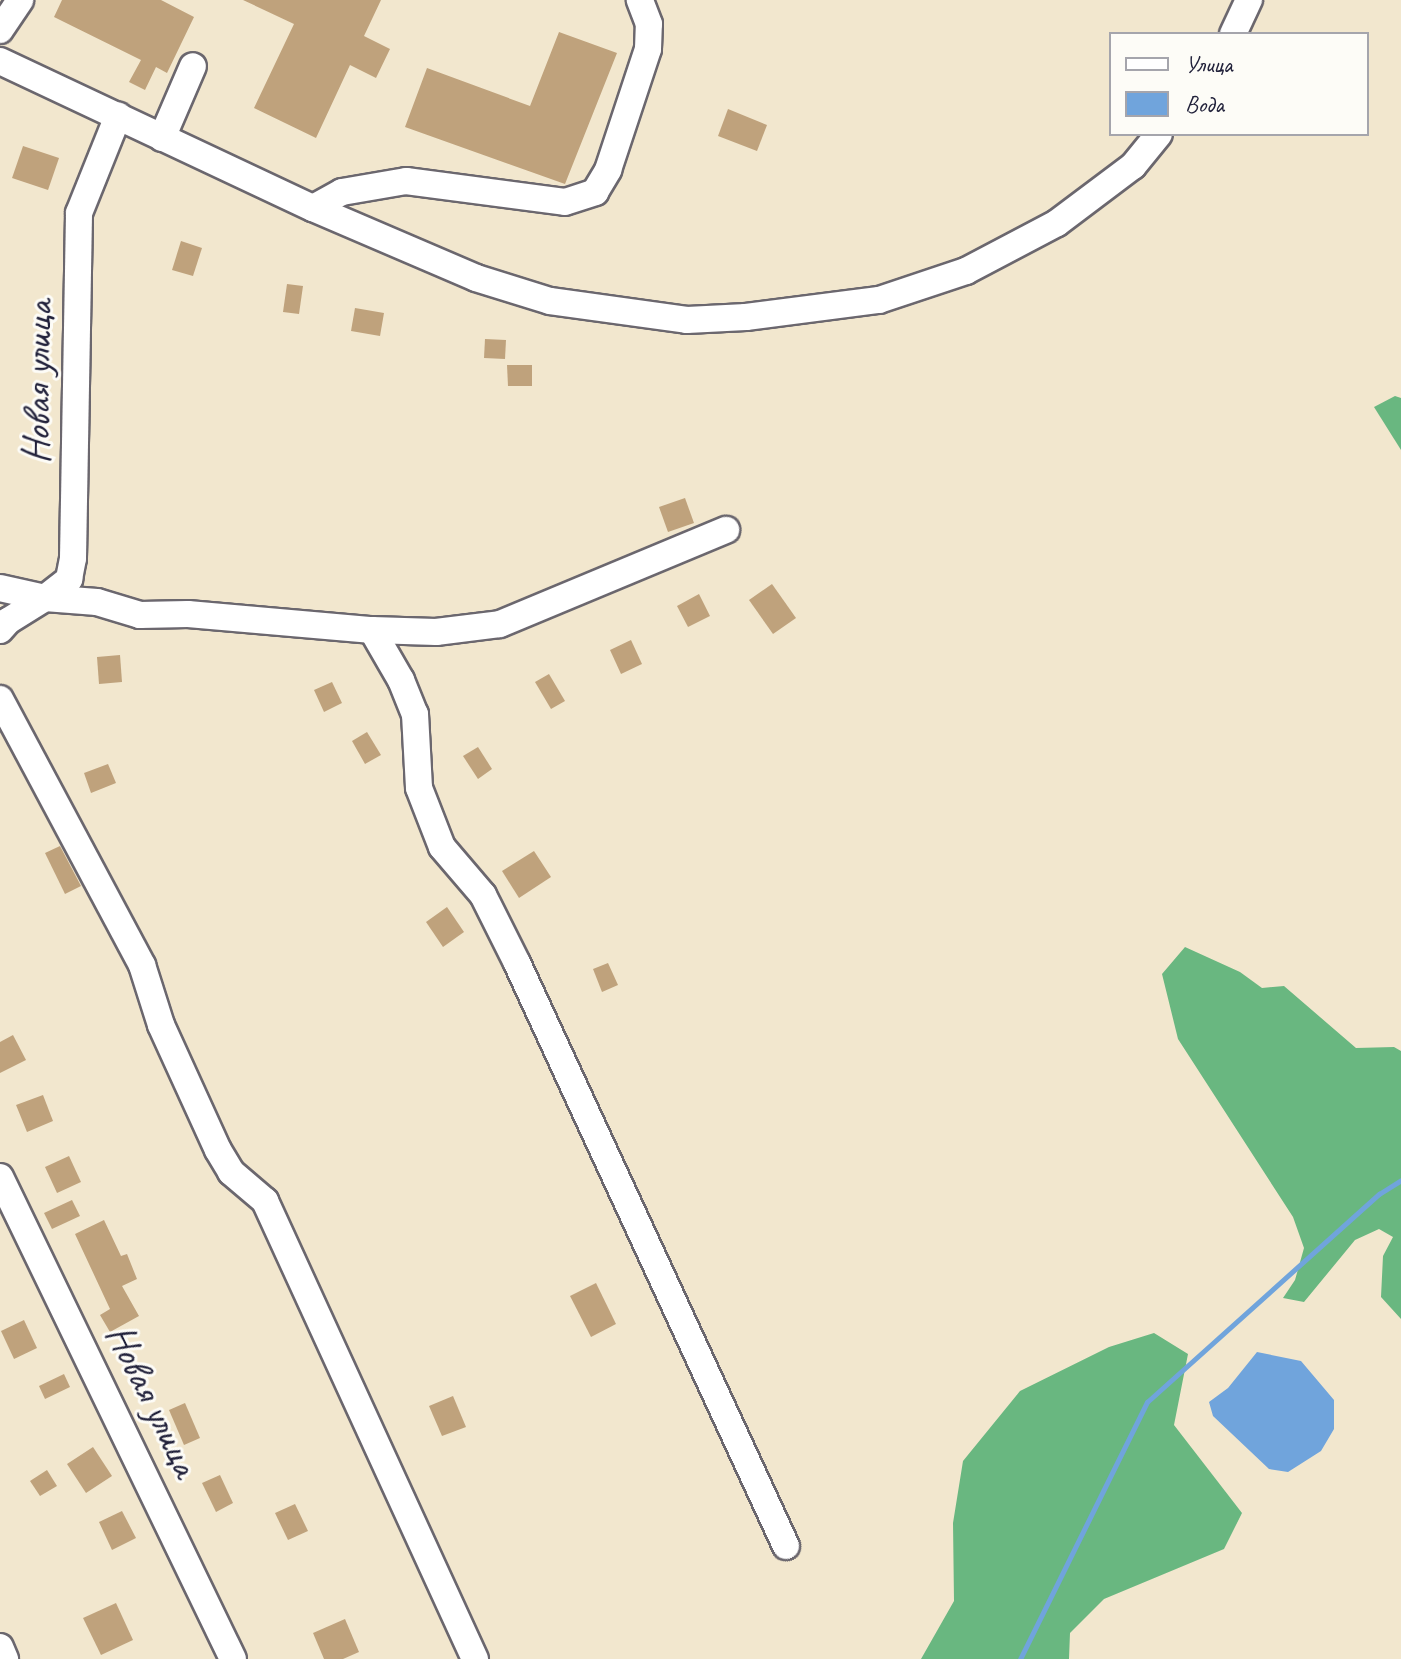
<!DOCTYPE html>
<html>
<head>
<meta charset="utf-8">
<style>
	body { margin:0 }
	#map { position:relative; width:1401px; height:1659px; overflow:hidden; background:#f2e7ce; font-family:Caveat,sans-serif }
	div>[style] { position:absolute }
	[style*='--x'] { left:calc(var(--x)*1px); top:calc(var(--y)*1px); width:calc(var(--w)*1px); rotate:calc(var(--a)*1deg) }
	.forest>* { inset:0; background:#69b780 }
	.water>* { inset:0; background:#70a4dc }
	.stream>* { height:5px; margin:-2.5px; padding:0 2.5px; transform-origin:2.5px; border-radius:2.5px; background:#70a4dc }
	.building>* { inset:0; background:#bfa27c }
	.roads { filter:drop-shadow(2px 0 #6b676e) drop-shadow(-2px 0 #6b676e) drop-shadow(0 2px #6b676e) drop-shadow(0 -2px #6b676e) }
	.minor>* { height:26px; margin:-13px; padding:0 13px; transform-origin:13px; border-radius:13px; background:#fff }
	span { translate:-50% -50%; white-space:nowrap; text-align:center; line-height:1.15; -webkit-text-stroke:6px #fdfcf7; paint-order:stroke }
	.street-label { font-size:40px; color:#22223b }
	.legend { position:absolute; left:1109px; top:32px; width:260px; height:104px; box-sizing:border-box; background:#fdfcf7; border:2px solid #a5a5ac; margin:0; padding:10px 14px; list-style:none; font-size:24px; color:#22223b }
	.legend li { display:flex; align-items:center; gap:16px; height:40px }
	.legend b { width:40px; border:2px solid #a5a5ac }
</style>
</head>
<body>
<div id="map">
	<div class="forest">
		<i style="clip-path:polygon(1395px 396px,1401px 398px,1401px 450px,1374px 407px)"></i>
		<i style="clip-path:polygon(1185px 947px,1240px 972px,1262px 988px,1284px 986px,1356px 1048px,1394px 1047px,1401px 1051px,1401px 1319px,1381px 1297px,1383px 1256px,1393px 1237px,1379px 1229px,1355px 1240px,1304px 1302px,1283px 1298px,1295px 1280px,1304px 1248px,1293px 1217px,1178px 1039px,1162px 974px)"></i>
		<i style="clip-path:polygon(1154px 1333px,1188px 1354px,1174px 1425px,1242px 1513px,1224px 1549px,1104px 1599px,1070px 1633px,1069px 1659px,921px 1659px,954px 1601px,953px 1523px,963px 1461px,1020px 1391px,1109px 1347px)"></i>
	</div>
	<div class="water">
		<i style="clip-path:polygon(1257px 1352px,1301px 1361px,1334px 1400px,1334px 1429px,1321px 1451px,1288px 1472px,1269px 1469px,1213px 1416px,1209px 1402px,1228px 1388px)"></i>
	</div>
	<div class="stream">
		<i style="--x:1020;--y:1659;--w:287;--a:-63.7"></i>
		<i style="--x:1147;--y:1402;--w:312;--a:-41.9"></i>
		<i style="--x:1379;--y:1194;--w:26;--a:-32"></i>
	</div>
	<div class="building">
		<i style="clip-path:polygon(62px 0,161px 0,194px 17px,167px 73px,156px 67px,145px 90px,129px 82px,141px 60px,54px 17px)"></i>
		<i style="clip-path:polygon(243px 0,381px 0,364px 36px,390px 49px,376px 78px,350px 65px,316px 138px,254px 108px,294px 24px)"></i>
		<i style="clip-path:polygon(559px 32px,617px 53px,565px 184px,405px 127px,427px 68px,530px 106px)"></i>
		<i style="clip-path:polygon(728px 109px,767px 125px,757px 151px,718px 136px)"></i>
		<i style="clip-path:polygon(23px 146px,59px 158px,48px 190px,12px 178px)"></i>
		<i style="clip-path:polygon(181px 241px,202px 248px,193px 276px,172px 270px)"></i>
		<i style="clip-path:polygon(287px 284px,303px 286px,299px 314px,283px 312px)"></i>
		<i style="clip-path:polygon(355px 308px,384px 313px,380px 336px,351px 331px)"></i>
		<i style="clip-path:polygon(485px 339px,506px 340px,505px 359px,484px 358px)"></i>
		<i style="clip-path:polygon(507px 365px,532px 365px,532px 386px,508px 386px)"></i>
		<i style="clip-path:polygon(685px 498px,694px 523px,668px 532px,659px 507px)"></i>
		<i style="clip-path:polygon(772px 584px,796px 618px,773px 634px,749px 600px)"></i>
		<i style="clip-path:polygon(699px 594px,710px 616px,688px 627px,677px 606px)"></i>
		<i style="clip-path:polygon(631px 640px,642px 664px,621px 674px,610px 650px)"></i>
		<i style="clip-path:polygon(120px 655px,122px 682px,99px 684px,97px 657px)"></i>
		<i style="clip-path:polygon(549px 674px,565px 701px,551px 709px,535px 682px)"></i>
		<i style="clip-path:polygon(332px 682px,342px 703px,324px 712px,314px 690px)"></i>
		<i style="clip-path:polygon(367px 732px,381px 755px,365px 764px,352px 741px)"></i>
		<i style="clip-path:polygon(478px 747px,492px 769px,478px 779px,463px 756px)"></i>
		<i style="clip-path:polygon(108px 764px,116px 783px,91px 793px,84px 773px)"></i>
		<i style="clip-path:polygon(60px 846px,81px 886px,65px 894px,45px 853px)"></i>
		<i style="clip-path:polygon(534px 851px,551px 877px,519px 898px,502px 871px)"></i>
		<i style="clip-path:polygon(447px 907px,464px 932px,443px 947px,426px 922px)"></i>
		<i style="clip-path:polygon(608px 963px,618px 985px,602px 992px,593px 969px)"></i>
		<i style="clip-path:polygon(13px 1035px,26px 1060px,0 1073px,0 1042px)"></i>
		<i style="clip-path:polygon(43px 1095px,53px 1121px,27px 1132px,16px 1105px)"></i>
		<i style="clip-path:polygon(69px 1156px,81px 1182px,57px 1193px,45px 1167px)"></i>
		<i style="clip-path:polygon(72px 1200px,80px 1216px,52px 1229px,44px 1213px)"></i>
		<i style="clip-path:polygon(104px 1220px,121px 1256px,127px 1254px,137px 1279px,122px 1286px,139px 1316px,110px 1332px,100px 1315px,110px 1309px,75px 1234px)"></i>
		<i style="clip-path:polygon(596px 1283px,616px 1324px,591px 1337px,570px 1296px)"></i>
		<i style="clip-path:polygon(24px 1320px,37px 1348px,14px 1359px,1px 1331px)"></i>
		<i style="clip-path:polygon(64px 1374px,70px 1387px,45px 1399px,39px 1386px)"></i>
		<i style="clip-path:polygon(453px 1396px,466px 1427px,442px 1436px,429px 1406px)"></i>
		<i style="clip-path:polygon(185px 1403px,200px 1438px,184px 1445px,169px 1410px)"></i>
		<i style="clip-path:polygon(93px 1447px,112px 1476px,86px 1493px,67px 1464px)"></i>
		<i style="clip-path:polygon(47px 1470px,57px 1486px,40px 1496px,30px 1481px)"></i>
		<i style="clip-path:polygon(220px 1475px,233px 1503px,216px 1512px,202px 1483px)"></i>
		<i style="clip-path:polygon(295px 1504px,308px 1531px,288px 1540px,275px 1513px)"></i>
		<i style="clip-path:polygon(122px 1511px,136px 1538px,112px 1550px,99px 1522px)"></i>
		<i style="clip-path:polygon(116px 1603px,133px 1640px,101px 1655px,83px 1618px)"></i>
		<i style="clip-path:polygon(345px 1619px,359px 1652px,343px 1659px,324px 1659px,313px 1633px)"></i>
	</div>
	<div class="roads">
		<div class="minor">
			<i style="--x:0;--y:30;--w:36;--a:-56"></i>
			<i style="--x:1233;--y:34;--w:38;--a:-65"></i>
			<i style="--x:0;--y:61;--w:346;--a:25.2"></i>
			<i style="--x:313;--y:208;--w:177;--a:23.2"></i>
			<i style="--x:476;--y:278;--w:77;--a:17.3"></i>
			<i style="--x:550;--y:301;--w:138;--a:7.9"></i>
			<i style="--x:687;--y:320;--w:59;--a:-2.9"></i>
			<i style="--x:746;--y:317;--w:134;--a:-7.3"></i>
			<i style="--x:879;--y:300;--w:92;--a:-18.4"></i>
			<i style="--x:966;--y:271;--w:103;--a:-27.8"></i>
			<i style="--x:1057;--y:223;--w:95;--a:-36.9"></i>
			<i style="--x:1133;--y:166;--w:41;--a:-50.9"></i>
			<i style="--x:162;--y:138;--w:78;--a:-66.7"></i>
			<i style="--x:313;--y:208;--w:33;--a:-29"></i>
			<i style="--x:342;--y:192;--w:65;--a:-9.8"></i>
			<i style="--x:406;--y:181;--w:160;--a:7.5"></i>
			<i style="--x:565;--y:202;--w:32;--a:-18"></i>
			<i style="--x:595;--y:192;--w:26;--a:-59"></i>
			<i style="--x:608;--y:170;--w:127;--a:-71.7"></i>
			<i style="--x:648;--y:49;--w:25;--a:-88"></i>
			<i style="--x:649;--y:24;--w:26;--a:-111"></i>
			<i style="--x:0;--y:588;--w:46;--a:12.5"></i>
			<i style="--x:45;--y:598;--w:31;--a:-38"></i>
			<i style="--x:69;--y:579;--w:21;--a:-79"></i>
			<i style="--x:73;--y:558;--w:345;--a:-89"></i>
			<i style="--x:79;--y:213;--w:105;--a:-68.1"></i>
			<i style="--x:0;--y:630;--w:12;--a:-48"></i>
			<i style="--x:8;--y:621;--w:44;--a:-31.9"></i>
			<i style="--x:45;--y:598;--w:52;--a:4.4"></i>
			<i style="--x:97;--y:602;--w:45;--a:16.8"></i>
			<i style="--x:140;--y:615;--w:48;--a:-1.2"></i>
			<i style="--x:188;--y:614;--w:185;--a:5"></i>
			<i style="--x:372;--y:630;--w:64;--a:1.8"></i>
			<i style="--x:436;--y:632;--w:64;--a:-7.1"></i>
			<i style="--x:500;--y:624;--w:245;--a:-22.6"></i>
			<i style="--x:372;--y:630;--w:58;--a:59.9"></i>
			<i style="--x:401;--y:680;--w:37;--a:68"></i>
			<i style="--x:415;--y:714;--w:74;--a:86.9"></i>
			<i style="--x:419;--y:788;--w:63;--a:68.7"></i>
			<i style="--x:442;--y:847;--w:63;--a:49.5"></i>
			<i style="--x:483;--y:895;--w:76;--a:63.4"></i>
			<i style="--x:517;--y:963;--w:642;--a:65.23"></i>
			<i style="--x:0;--y:699;--w:302;--a:61.9"></i>
			<i style="--x:142;--y:965;--w:63;--a:72.4"></i>
			<i style="--x:161;--y:1025;--w:137;--a:65.5"></i>
			<i style="--x:218;--y:1150;--w:26;--a:59"></i>
			<i style="--x:231;--y:1172;--w:45;--a:40.5"></i>
			<i style="--x:265;--y:1201;--w:504;--a:65.37"></i>
			<i style="--x:0;--y:1177;--w:535;--a:64.2"></i>
			<i style="--x:0;--y:1647;--w:13;--a:67"></i>
		</div>
	</div>
	<div class="street-label">
		<span style="left:37px;top:382px;rotate:-89deg">Новая улица</span>
		<span style="left:153px;top:1400px;rotate:64deg">Новая улица</span>
	</div>
	<ul class="legend">
	<li><b style="height:10px;background:#fff"></b>Улица</li>
	<li><b style="height:22px;background:#70a4dc"></b>Вода</li>
	</ul>
</div>
</body>
</html>
